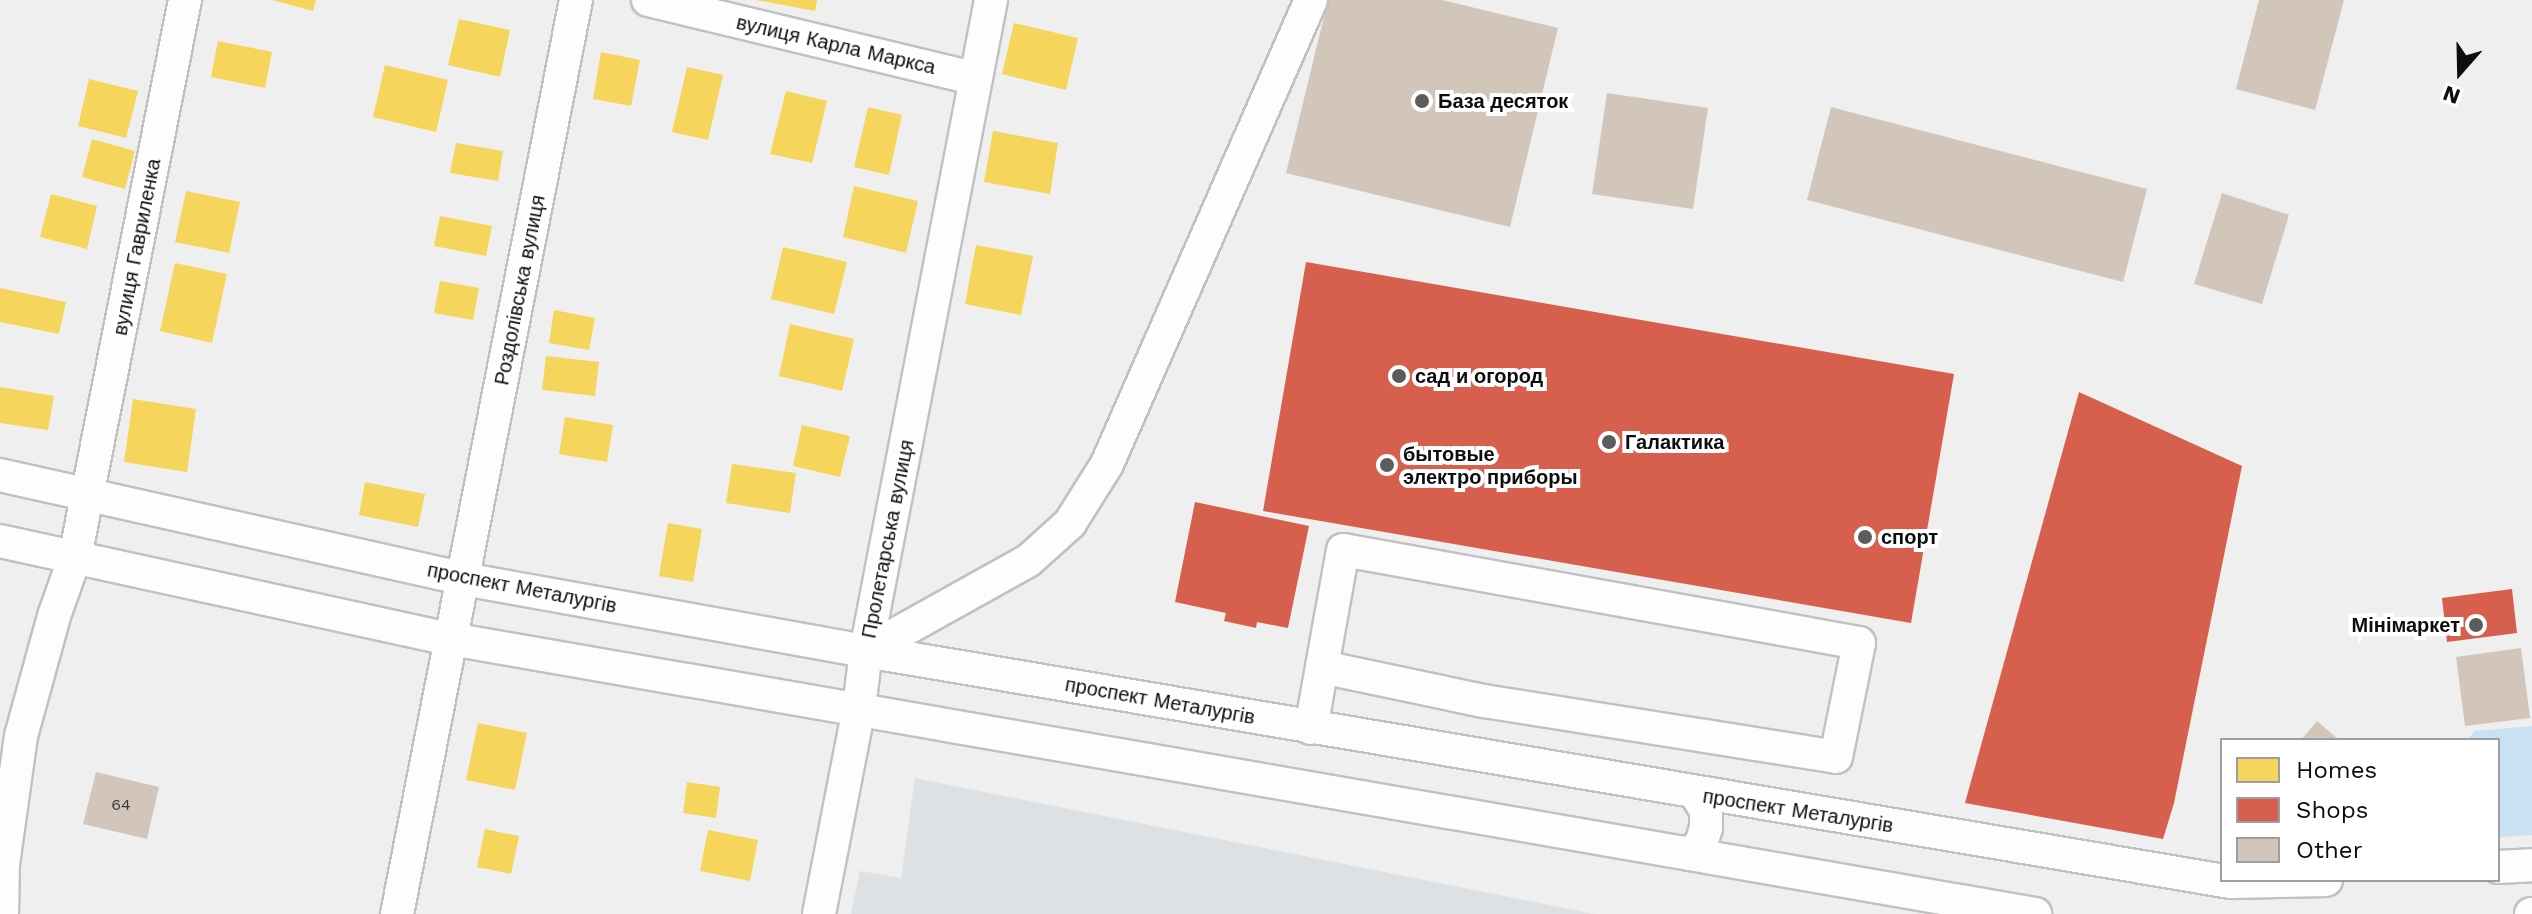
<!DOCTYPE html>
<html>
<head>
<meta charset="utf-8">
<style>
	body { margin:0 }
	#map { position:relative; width:2532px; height:914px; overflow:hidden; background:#efefef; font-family:"Work Sans",sans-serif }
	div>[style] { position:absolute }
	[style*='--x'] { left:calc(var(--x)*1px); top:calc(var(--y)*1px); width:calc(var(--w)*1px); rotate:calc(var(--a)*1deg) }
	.built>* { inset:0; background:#dde1e4 }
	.green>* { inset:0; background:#c8e1f3 }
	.homes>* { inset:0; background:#f6d55c }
	.shops>* { inset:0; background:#d6604d }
	.building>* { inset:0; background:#d1c6b9 }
	.roads { filter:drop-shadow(2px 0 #c1c1c1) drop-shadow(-2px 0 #c1c1c1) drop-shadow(0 2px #c1c1c1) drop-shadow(0 -2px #c1c1c1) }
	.minor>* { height:32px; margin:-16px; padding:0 16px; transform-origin:16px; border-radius:16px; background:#fdfdfd }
	.dots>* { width:22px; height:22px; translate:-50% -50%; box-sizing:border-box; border:4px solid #fff; border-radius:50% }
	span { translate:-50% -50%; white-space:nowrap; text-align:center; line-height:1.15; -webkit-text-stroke:8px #fff; paint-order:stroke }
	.number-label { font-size:16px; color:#3d3b38 }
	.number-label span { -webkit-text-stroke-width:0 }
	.street-label { font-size:20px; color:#0c0d0d }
	.poi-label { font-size:20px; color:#0c0d0d; font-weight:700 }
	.left { translate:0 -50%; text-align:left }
	.right { translate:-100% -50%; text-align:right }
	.legend { position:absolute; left:2220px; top:738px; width:280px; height:144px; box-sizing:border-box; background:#fff; border:2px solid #9e9e9e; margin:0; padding:10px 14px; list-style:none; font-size:24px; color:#0c0d0d }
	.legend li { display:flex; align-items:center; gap:16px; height:40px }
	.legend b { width:40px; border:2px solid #9e9e9e }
	.north { position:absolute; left:2420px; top:32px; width:80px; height:80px; -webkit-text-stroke:6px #fff; paint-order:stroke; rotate:200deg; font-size:22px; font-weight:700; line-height:32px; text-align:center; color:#0c0d0d }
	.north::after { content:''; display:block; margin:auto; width:28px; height:36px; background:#0c0d0d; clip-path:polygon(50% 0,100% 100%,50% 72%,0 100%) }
</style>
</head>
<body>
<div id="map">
	<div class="built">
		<i style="clip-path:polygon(915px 778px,1594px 914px,851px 914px,860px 871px,901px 878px)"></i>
	</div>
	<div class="green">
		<i style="clip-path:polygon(2532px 726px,2532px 835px,2498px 837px,2498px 740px,2467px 740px,2475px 731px)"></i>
	</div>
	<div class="homes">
		<i style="clip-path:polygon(272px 0,316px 0,313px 11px)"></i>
		<i style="clip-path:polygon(756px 0,817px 0,815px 11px)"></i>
		<i style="clip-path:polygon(459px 19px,510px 30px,500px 77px,448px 65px)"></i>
		<i style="clip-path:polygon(1014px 23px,1078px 38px,1066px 90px,1002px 74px)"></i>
		<i style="clip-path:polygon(218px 41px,272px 52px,265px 88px,211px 77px)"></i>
		<i style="clip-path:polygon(601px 52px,640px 60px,631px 106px,593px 99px)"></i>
		<i style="clip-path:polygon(385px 65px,448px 80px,436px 132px,373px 117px)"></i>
		<i style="clip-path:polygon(687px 67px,723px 75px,708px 140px,672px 132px)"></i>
		<i style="clip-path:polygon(89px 79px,138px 91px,126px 138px,78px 126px)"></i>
		<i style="clip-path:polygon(786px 91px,827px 101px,812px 163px,770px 154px)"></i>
		<i style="clip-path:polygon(868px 107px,902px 115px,889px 175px,854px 167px)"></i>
		<i style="clip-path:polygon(993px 131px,1058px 143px,1050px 194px,984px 182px)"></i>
		<i style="clip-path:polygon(92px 139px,135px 151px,125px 189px,82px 177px)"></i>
		<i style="clip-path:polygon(456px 143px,503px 151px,498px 181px,450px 173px)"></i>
		<i style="clip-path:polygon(854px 186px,918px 201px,906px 253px,843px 237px)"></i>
		<i style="clip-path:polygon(186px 191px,240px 202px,229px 253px,175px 242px)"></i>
		<i style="clip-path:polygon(51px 194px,97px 206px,87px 249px,40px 237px)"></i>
		<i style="clip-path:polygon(440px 216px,492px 226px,486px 256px,434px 246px)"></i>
		<i style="clip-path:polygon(976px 245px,1033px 256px,1021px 315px,965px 304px)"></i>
		<i style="clip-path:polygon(783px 247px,847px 262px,834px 314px,771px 299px)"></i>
		<i style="clip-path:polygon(175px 263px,227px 274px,212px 343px,160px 331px)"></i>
		<i style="clip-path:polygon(440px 281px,479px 288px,473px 320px,434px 313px)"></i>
		<i style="clip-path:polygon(0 288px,66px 302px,59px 334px,0 322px)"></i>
		<i style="clip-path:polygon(554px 310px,595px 318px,589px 350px,549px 343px)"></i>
		<i style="clip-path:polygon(790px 324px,854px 339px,842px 391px,779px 376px)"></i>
		<i style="clip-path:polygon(546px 356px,599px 362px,595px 396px,542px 390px)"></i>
		<i style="clip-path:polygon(0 387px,54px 396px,48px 430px,0 423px)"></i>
		<i style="clip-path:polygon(133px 399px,196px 409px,187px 472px,124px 462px)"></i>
		<i style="clip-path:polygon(565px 417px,613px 425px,607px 462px,559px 454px)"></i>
		<i style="clip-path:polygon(802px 425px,850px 436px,840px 477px,793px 466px)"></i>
		<i style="clip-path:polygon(732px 464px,796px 473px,790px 513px,726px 503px)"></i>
		<i style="clip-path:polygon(365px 482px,425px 494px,418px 527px,359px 515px)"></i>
		<i style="clip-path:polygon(668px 523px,702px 529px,693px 582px,659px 576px)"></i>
		<i style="clip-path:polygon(478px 723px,527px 733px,515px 790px,466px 780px)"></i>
		<i style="clip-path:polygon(687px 782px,720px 787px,716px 818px,683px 813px)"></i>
		<i style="clip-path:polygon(485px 829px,519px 836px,511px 874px,477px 867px)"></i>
		<i style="clip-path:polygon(708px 830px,758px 840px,750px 881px,700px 871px)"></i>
	</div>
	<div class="shops">
		<i style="clip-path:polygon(1306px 262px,1954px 374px,1911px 623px,1263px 511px)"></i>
		<i style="clip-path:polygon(2079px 392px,2242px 466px,2174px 803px,2163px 839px,1965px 803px)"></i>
		<i style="clip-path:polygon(1195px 502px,1309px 526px,1288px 628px,1257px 622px,1256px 628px,1224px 621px,1226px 613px,1175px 602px)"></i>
		<i style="clip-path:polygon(2512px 589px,2517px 633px,2447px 642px,2442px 598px)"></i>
	</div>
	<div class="building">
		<i style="clip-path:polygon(1328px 0,1442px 0,1558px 28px,1510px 227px,1286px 173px)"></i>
		<i style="clip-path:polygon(2259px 0,2344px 0,2315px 110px,2236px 89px)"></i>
		<i style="clip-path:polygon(1607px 93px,1708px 108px,1693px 209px,1592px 194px)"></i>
		<i style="clip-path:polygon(1831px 107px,2147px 189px,2123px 282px,1807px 200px)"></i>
		<i style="clip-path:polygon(2222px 193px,2289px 215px,2262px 304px,2194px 284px)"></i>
		<i style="clip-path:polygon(2521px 648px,2530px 718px,2465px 726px,2456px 657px)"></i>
		<i style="clip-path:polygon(2317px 721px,2339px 740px,2301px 740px)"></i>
		<i style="clip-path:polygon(96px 772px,159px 787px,147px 839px,83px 824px)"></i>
	</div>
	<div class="roads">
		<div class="minor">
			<i style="--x:648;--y:0;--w:337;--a:13.5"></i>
			<i style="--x:991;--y:0;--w:663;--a:100.87"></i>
			<i style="--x:866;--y:651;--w:185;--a:-29.1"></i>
			<i style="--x:1028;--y:561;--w:57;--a:-42.1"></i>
			<i style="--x:1070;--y:523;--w:70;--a:-57.9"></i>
			<i style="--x:1107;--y:464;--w:507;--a:-66.27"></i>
			<i style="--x:0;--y:475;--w:476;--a:12.6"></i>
			<i style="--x:464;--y:579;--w:408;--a:10.2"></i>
			<i style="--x:866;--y:651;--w:1384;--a:9.61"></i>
			<i style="--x:2231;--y:882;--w:95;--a:-1.2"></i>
			<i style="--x:0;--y:541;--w:462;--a:12.3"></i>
			<i style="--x:451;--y:639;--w:1608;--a:9.85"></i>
			<i style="--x:1311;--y:728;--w:62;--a:-79.8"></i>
			<i style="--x:1322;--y:667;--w:166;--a:11.9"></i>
			<i style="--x:1484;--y:701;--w:356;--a:9"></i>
			<i style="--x:1836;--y:757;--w:116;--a:-78.6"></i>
			<i style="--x:1859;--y:643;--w:524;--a:-169.78"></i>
			<i style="--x:1343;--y:550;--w:119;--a:100.2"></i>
			<i style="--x:1689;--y:854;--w:16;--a:-40"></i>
			<i style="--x:1701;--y:844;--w:17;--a:-73"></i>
			<i style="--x:1706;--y:828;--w:17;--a:-90"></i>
			<i style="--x:1706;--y:811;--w:20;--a:-120"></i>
			<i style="--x:2498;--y:867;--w:34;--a:-3"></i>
			<i style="--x:2;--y:914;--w:50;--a:-88.9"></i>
			<i style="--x:3;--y:864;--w:129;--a:-82"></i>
			<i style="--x:21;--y:736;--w:124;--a:-74.6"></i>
			<i style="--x:54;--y:616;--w:63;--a:-70.4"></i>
			<i style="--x:75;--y:557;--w:568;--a:-78.83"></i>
			<i style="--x:397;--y:914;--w:931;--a:-78.92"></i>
			<i style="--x:819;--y:914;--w:210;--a:-79"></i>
			<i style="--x:859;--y:708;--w:57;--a:-83"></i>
			<i style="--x:2531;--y:914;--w:1;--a:0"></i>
		</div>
	</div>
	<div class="dots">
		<i style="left:1422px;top:101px;background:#5b5c5c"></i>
		<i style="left:1399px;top:376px;background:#5b5c5c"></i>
		<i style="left:1609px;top:442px;background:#5b5c5c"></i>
		<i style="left:1387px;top:465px;background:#5b5c5c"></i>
		<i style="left:1865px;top:537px;background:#5b5c5c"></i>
		<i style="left:2476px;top:625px;background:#5b5c5c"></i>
	</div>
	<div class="number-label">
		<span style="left:121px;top:805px">64</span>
	</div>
	<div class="street-label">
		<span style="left:836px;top:45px;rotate:13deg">вулиця Карла Маркса</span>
		<span style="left:137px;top:247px;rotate:-79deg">вулиця Гавриленка</span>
		<span style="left:520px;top:290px;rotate:-79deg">Роздолівська вулиця</span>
		<span style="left:888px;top:539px;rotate:-79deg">Пролетарська вулиця</span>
		<span style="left:522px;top:588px;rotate:11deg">проспект Металургів</span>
		<span style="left:1160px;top:701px;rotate:10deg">проспект Металургів</span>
		<span style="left:1798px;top:811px;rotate:9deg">проспект Металургів</span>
	</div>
	<div class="poi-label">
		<span class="left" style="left:1438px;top:101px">База десяток</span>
		<span class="left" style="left:1415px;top:376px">сад и огород</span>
		<span class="left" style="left:1625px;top:442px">Галактика</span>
		<span class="left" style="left:1403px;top:466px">бытовые<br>электро приборы</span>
		<span class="left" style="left:1881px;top:537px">спорт</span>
		<span class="right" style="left:2460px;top:625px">Мінімаркет</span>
	</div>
	<ul class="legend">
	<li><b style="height:22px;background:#f6d55c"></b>Homes</li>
	<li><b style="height:22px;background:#d6604d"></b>Shops</li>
	<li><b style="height:22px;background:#d1c6b9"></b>Other</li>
	</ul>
	<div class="north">N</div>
</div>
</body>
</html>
